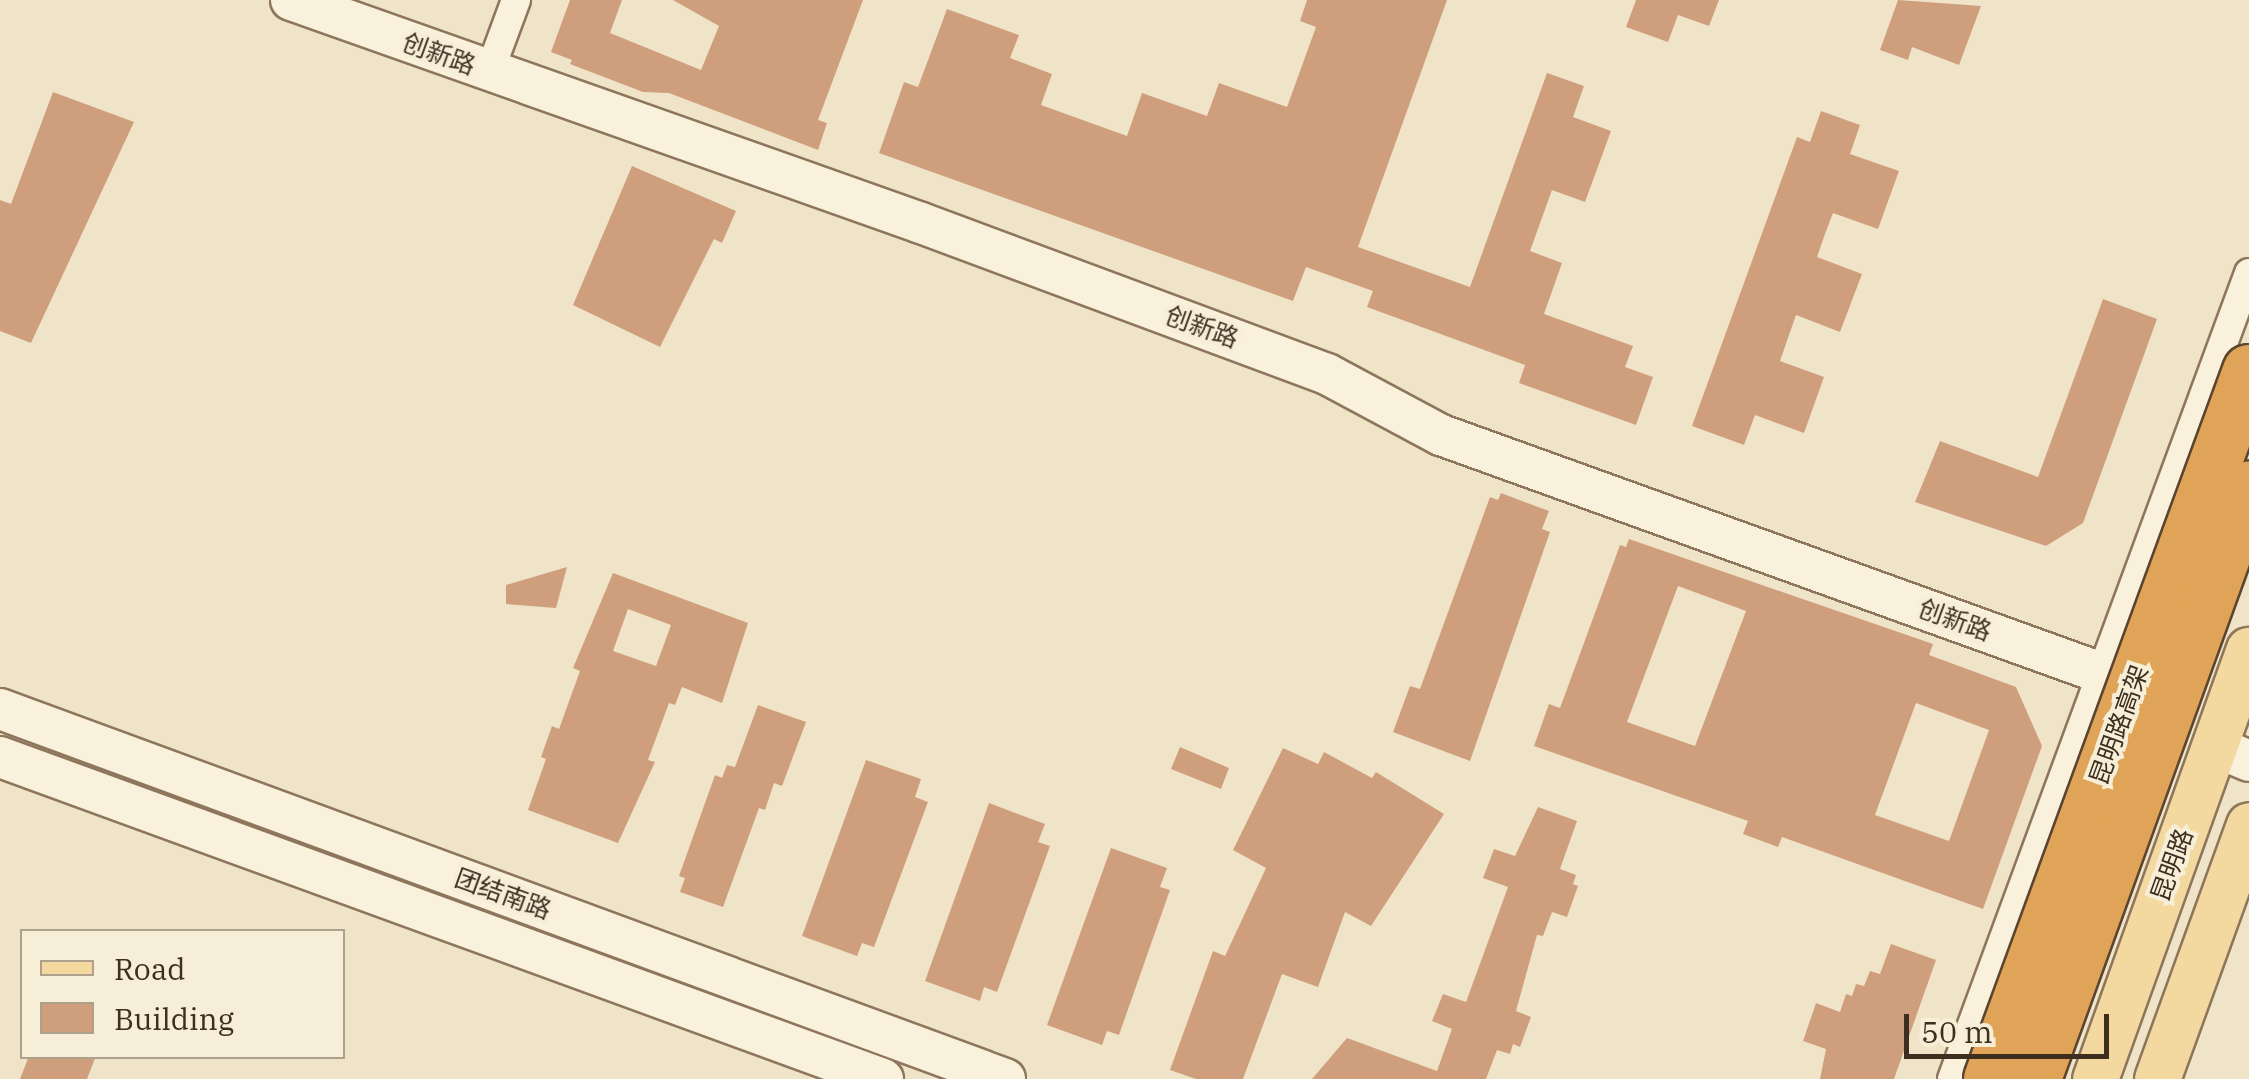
<!DOCTYPE html>
<html>
<head>
<meta charset="utf-8">
<style>
	body { margin:0 }
	#map { position:relative; width:2249px; height:1079px; overflow:hidden; background:#f0e4c8; font-family:"IBM Plex Serif","Noto Sans SC",serif }
	div>[style] { position:absolute }
	[style*='--x'] { left:calc(var(--x)*1px); top:calc(var(--y)*1px); width:calc(var(--w)*1px); rotate:calc(var(--a)*1deg) }
	.building>* { inset:0; background:#cf9f7d }
	.roads { filter:drop-shadow(2px 0 #8d765c) drop-shadow(-2px 0 #8d765c) drop-shadow(0 2px #8d765c) drop-shadow(0 -2px #8d765c) }
	.street>* { height:28px; margin:-14px; padding:0 14px; transform-origin:14px; border-radius:14px; background:#faf1dc }
	.secondary>* { height:40px; margin:-20px; padding:0 20px; transform-origin:20px; border-radius:20px; background:#faf1dc }
	.primary>* { height:45px; margin:-22.5px; padding:0 22.5px; transform-origin:22.5px; border-radius:22.5px; background:#f3d9a0 }
	.bridges { filter:drop-shadow(2px 0 #5b4430) drop-shadow(-2px 0 #5b4430) drop-shadow(0 2px #5b4430) drop-shadow(0 -2px #5b4430) }
	.highway-bridge>* { height:52px; margin:-26px; padding:0 26px; transform-origin:26px; border-radius:26px; background:#e0a458 }
	span { translate:-50% -50%; white-space:nowrap; text-align:center; line-height:1.15; -webkit-text-stroke:8px #f7eed8; paint-order:stroke }
	.street-label { font-size:25px; color:#3d2e20 }
	.legend { position:absolute; left:20px; top:929px; width:325px; height:130px; box-sizing:border-box; background:#f7eed8; border:2px solid #ada18e; margin:0; padding:12px 18px; list-style:none; font-size:30px; color:#3d2e20 }
	.legend li { display:flex; align-items:center; gap:20px; height:50px }
	.legend b { width:50px; border:2px solid #ada18e }
	.scale { position:absolute; left:1904px; top:1014px; width:205px; height:45px; box-sizing:border-box; border:5px solid #3d2e20; border-top:0; padding-left:12px; font-size:30px; line-height:35px; white-space:nowrap; color:#3d2e20; -webkit-text-stroke:8px #f7eed8; paint-order:stroke }
</style>
</head>
<body>
<div id="map">
	<div class="building">
		<i style="clip-path:polygon(570px 0,622px 0,610px 33px,701px 70px,719px 26px,673px 0,863px 0,818px 120px,827px 123px,818px 150px,669px 93px,643px 92px,570px 64px,572px 60px,551px 52px)"></i>
		<i style="clip-path:polygon(1307px 0,1447px 0,1358px 247px,1470px 287px,1547px 73px,1584px 86px,1573px 117px,1611px 131px,1585px 202px,1552px 190px,1530px 251px,1562px 263px,1544px 314px,1633px 346px,1625px 367px,1653px 377px,1636px 425px,1519px 383px,1525px 365px,1367px 307px,1373px 291px,1306px 267px,1293px 301px,879px 153px,904px 82px,918px 87px,947px 9px,1019px 35px,1010px 58px,1052px 74px,1041px 105px,1127px 136px,1142px 93px,1207px 116px,1219px 83px,1287px 107px,1316px 27px,1300px 21px)"></i>
		<i style="clip-path:polygon(1636px 0,1719px 0,1709px 26px,1678px 15px,1668px 42px,1626px 27px)"></i>
		<i style="clip-path:polygon(1898px 0,1981px 6px,1959px 65px,1912px 47px,1908px 60px,1880px 50px)"></i>
		<i style="clip-path:polygon(53px 92px,134px 122px,31px 343px,0 331px,0 200px,11px 204px)"></i>
		<i style="clip-path:polygon(1821px 111px,1860px 125px,1850px 154px,1899px 171px,1878px 229px,1833px 213px,1825px 234px,1817px 257px,1862px 274px,1840px 332px,1796px 315px,1780px 361px,1824px 377px,1804px 433px,1755px 415px,1744px 445px,1692px 426px,1797px 137px,1810px 142px)"></i>
		<i style="clip-path:polygon(632px 166px,736px 211px,722px 243px,714px 239px,660px 347px,573px 305px)"></i>
		<i style="clip-path:polygon(2103px 299px,2157px 319px,2083px 523px,2046px 546px,1915px 502px,1940px 441px,2038px 477px)"></i>
		<i style="clip-path:polygon(1501px 493px,1549px 511px,1542px 529px,1550px 532px,1470px 761px,1393px 732px,1410px 686px,1420px 689px,1490px 497px,1498px 500px)"></i>
		<i style="clip-path:polygon(evenodd,1629px 539px,1933px 644px,1929px 655px,2016px 687px,2042px 746px,1983px 909px,1782px 837px,1778px 847px,1743px 834px,1748px 821px,1534px 746px,1549px 704px,1560px 708px,1620px 545px,1626px 547px,1629px 539px,1678px 586px,1746px 611px,1695px 746px,1627px 722px,1678px 586px,1629px 539px,1916px 703px,1989px 730px,1949px 841px,1875px 815px,1916px 703px)"></i>
		<i style="clip-path:polygon(567px 567px,556px 608px,506px 604px,506px 585px)"></i>
		<i style="clip-path:polygon(evenodd,613px 573px,748px 623px,722px 703px,682px 687px,675px 705px,669px 703px,648px 760px,655px 762px,618px 843px,528px 810px,546px 759px,541px 757px,552px 726px,559px 729px,580px 671px,573px 668px,613px 573px,628px 609px,671px 625px,656px 666px,613px 651px,628px 609px)"></i>
		<i style="clip-path:polygon(758px 705px,806px 722px,782px 786px,774px 783px,765px 810px,759px 808px,723px 907px,680px 892px,685px 878px,679px 876px,715px 775px,722px 778px,727px 765px,735px 767px)"></i>
		<i style="clip-path:polygon(1180px 747px,1229px 768px,1221px 789px,1171px 769px)"></i>
		<i style="clip-path:polygon(1283px 748px,1318px 764px,1324px 752px,1372px 778px,1376px 772px,1444px 814px,1371px 926px,1345px 912px,1318px 987px,1282px 974px,1243px 1079px,1196px 1079px,1170px 1070px,1213px 951px,1225px 956px,1266px 868px,1233px 850px)"></i>
		<i style="clip-path:polygon(866px 760px,921px 779px,915px 797px,928px 802px,874px 947px,862px 943px,857px 956px,802px 936px)"></i>
		<i style="clip-path:polygon(989px 803px,1045px 824px,1038px 842px,1050px 846px,997px 992px,984px 987px,980px 1001px,925px 981px)"></i>
		<i style="clip-path:polygon(1538px 807px,1577px 821px,1560px 869px,1576px 875px,1573px 884px,1578px 886px,1567px 917px,1552px 912px,1543px 936px,1537px 935px,1516px 1011px,1531px 1017px,1520px 1047px,1513px 1044px,1510px 1054px,1497px 1050px,1486px 1079px,1312px 1079px,1347px 1038px,1437px 1071px,1452px 1029px,1432px 1021px,1443px 994px,1466px 1002px,1508px 887px,1483px 878px,1494px 849px,1515px 856px)"></i>
		<i style="clip-path:polygon(1111px 848px,1167px 868px,1160px 887px,1170px 890px,1119px 1035px,1107px 1031px,1102px 1045px,1047px 1025px)"></i>
		<i style="clip-path:polygon(1891px 944px,1936px 960px,1894px 1079px,1820px 1079px,1826px 1049px,1803px 1041px,1816px 1003px,1840px 1012px,1846px 994px,1852px 996px,1856px 984px,1864px 986px,1870px 971px,1880px 974px)"></i>
		<i style="clip-path:polygon(29px 1056px,96px 1056px,87px 1079px,20px 1079px)"></i>
	</div>
	<div class="roads">
		<div class="street">
			<i style="--x:489;--y:73;--w:78;--a:-69.7"></i>
			<i style="--x:1952;--y:1079;--w:859;--a:-69.77"></i>
		</div>
		<div class="secondary">
			<i style="--x:291;--y:0;--w:668;--a:19.49"></i>
			<i style="--x:921;--y:223;--w:433;--a:20.4"></i>
			<i style="--x:1327;--y:374;--w:129;--a:28.2"></i>
			<i style="--x:1441;--y:435;--w:705;--a:19.82"></i>
			<i style="--x:0;--y:709;--w:1071;--a:20.21"></i>
			<i style="--x:2214;--y:746;--w:38;--a:23"></i>
			<i style="--x:0;--y:757;--w:940;--a:20.04"></i>
		</div>
		<div class="primary">
			<i style="--x:2095;--y:1079;--w:456;--a:-70.3"></i>
			<i style="--x:2157;--y:1079;--w:270;--a:-70.1"></i>
		</div>
	</div>
	<div class="bridges">
		<div class="highway-bridge">
			<i style="--x:1990;--y:1079;--w:754;--a:-69.91"></i>
			<i style="--x:2035;--y:1079;--w:629;--a:-70.09"></i>
		</div>
	</div>
	<div class="street-label">
		<span style="left:439px;top:54px;rotate:20deg">创新路</span>
		<span style="left:1202px;top:327px;rotate:20deg">创新路</span>
		<span style="left:1955px;top:620px;rotate:20deg">创新路</span>
		<span style="left:2119px;top:725px;rotate:-70deg">昆明路高架</span>
		<span style="left:2172px;top:865px;rotate:-70deg">昆明路</span>
		<span style="left:503px;top:894px;rotate:20deg">团结南路</span>
	</div>
	<ul class="legend">
	<li><b style="height:12px;background:#f3d9a0"></b>Road</li>
	<li><b style="height:28px;background:#cf9f7d"></b>Building</li>
	</ul>
	<div class="scale">50 m</div>
</div>
</body>
</html>
